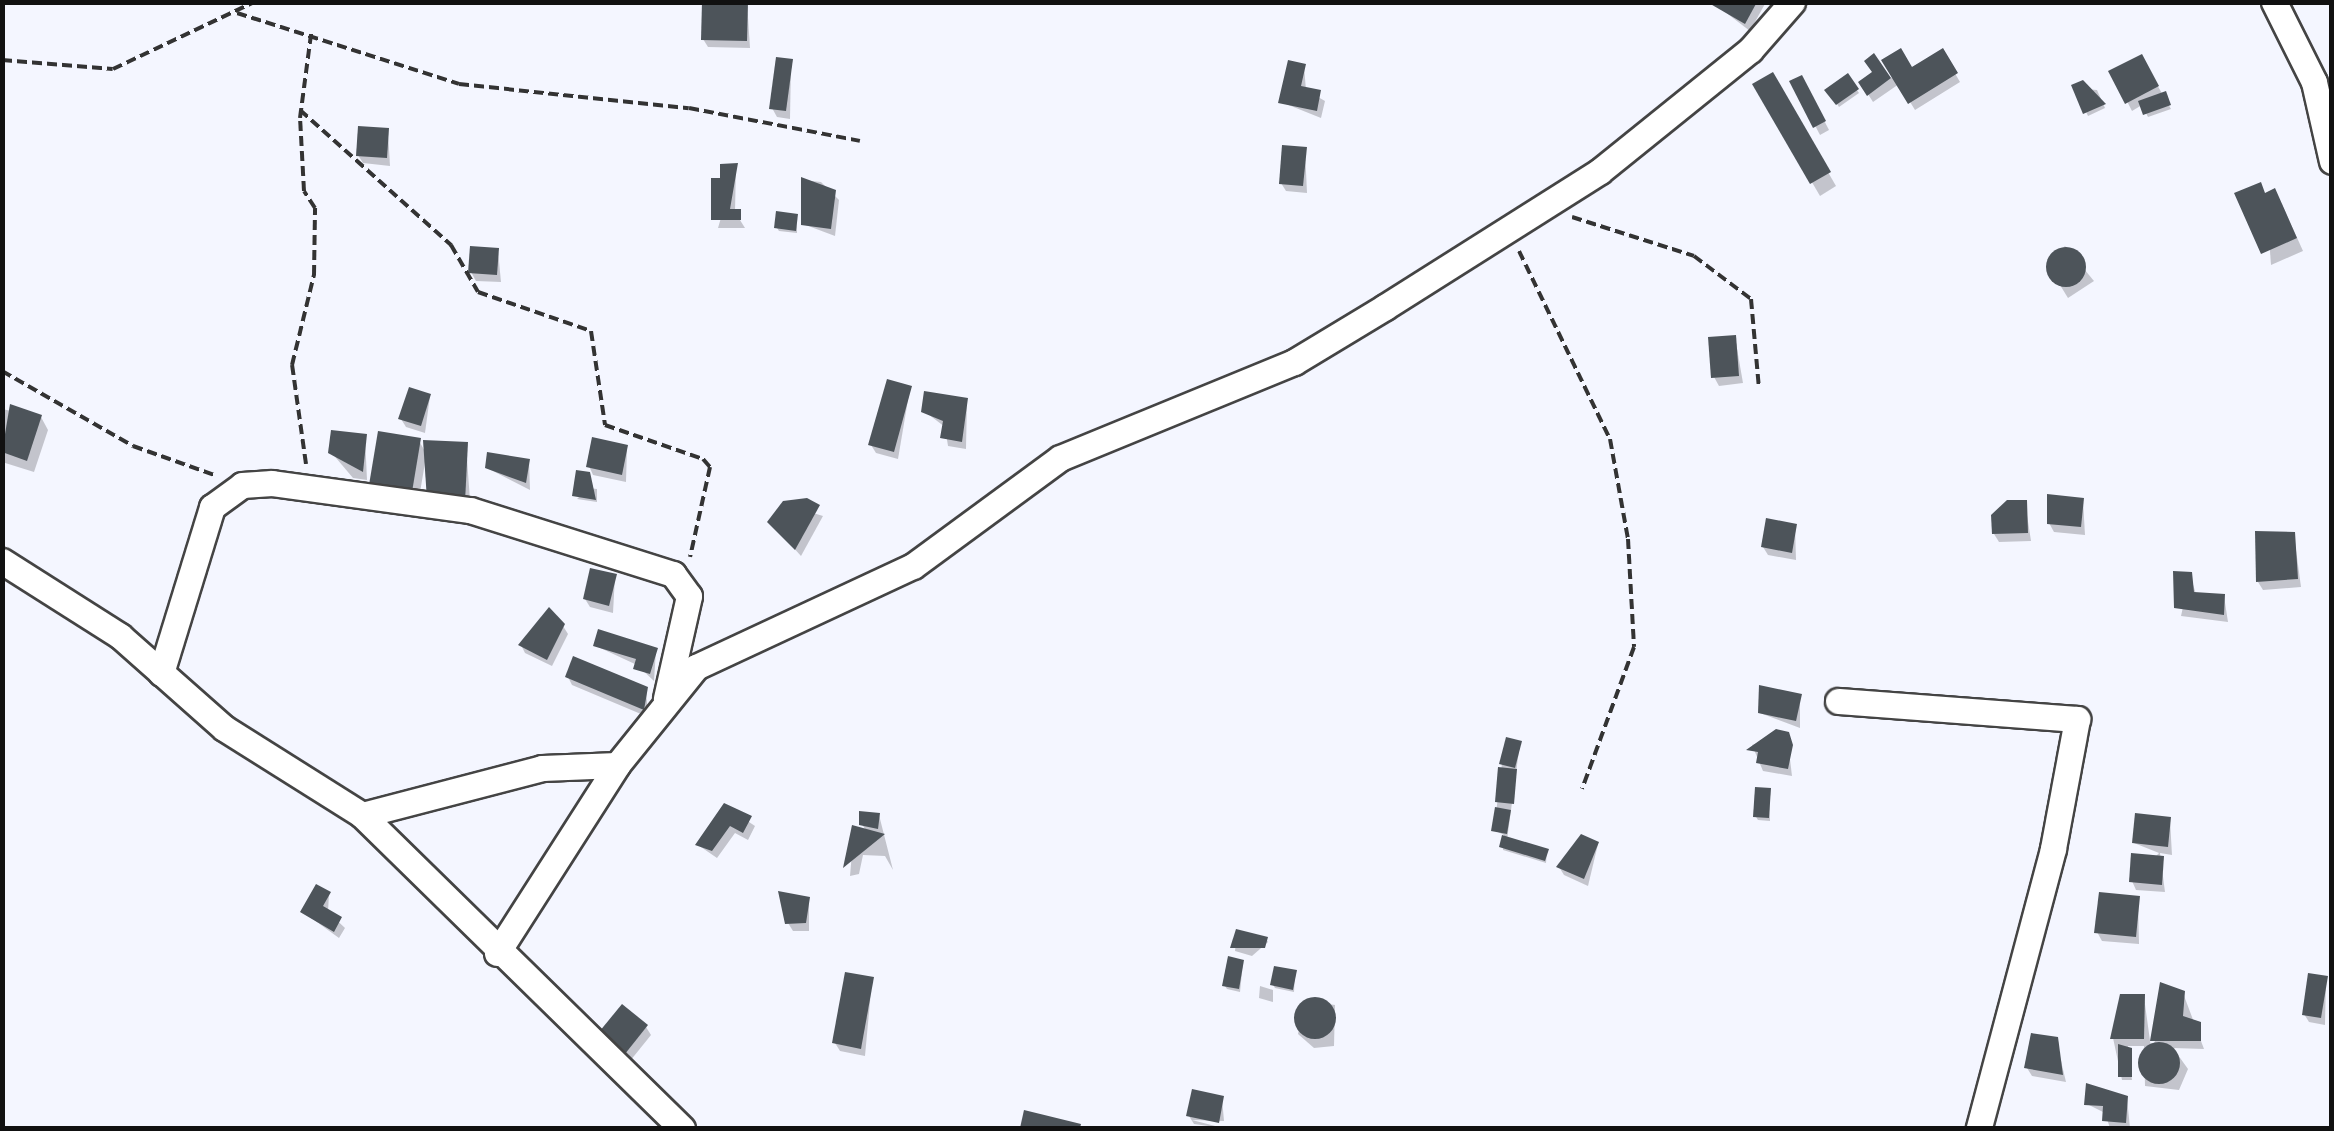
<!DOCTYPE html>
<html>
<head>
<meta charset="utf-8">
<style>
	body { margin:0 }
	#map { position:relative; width:2334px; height:1131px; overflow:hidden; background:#f4f6ff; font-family:"Noto Serif",serif }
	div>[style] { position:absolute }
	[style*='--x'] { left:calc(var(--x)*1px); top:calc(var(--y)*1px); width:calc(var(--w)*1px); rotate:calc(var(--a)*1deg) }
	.shadow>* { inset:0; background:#0003 }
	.building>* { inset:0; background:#4d545a }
	.round { border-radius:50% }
	.path>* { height:4px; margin-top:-2px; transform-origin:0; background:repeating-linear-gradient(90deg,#333 0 10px,transparent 0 15px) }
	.roads { filter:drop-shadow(2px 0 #444) drop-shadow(-2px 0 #444) drop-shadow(0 2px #444) drop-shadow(0 -2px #444) }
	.street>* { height:25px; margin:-12.5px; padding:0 12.5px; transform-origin:12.5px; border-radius:12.5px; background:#fff }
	span { translate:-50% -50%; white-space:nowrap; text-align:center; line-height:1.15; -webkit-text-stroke:10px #fff; paint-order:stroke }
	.frame { position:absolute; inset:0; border:5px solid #111; pointer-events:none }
</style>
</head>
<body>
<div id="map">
	<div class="shadow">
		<i style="clip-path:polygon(747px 2px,750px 48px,708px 47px,703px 39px)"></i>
		<i style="clip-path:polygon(1712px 2px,1766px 2px,1750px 31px)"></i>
		<i style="clip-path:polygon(1942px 51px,1960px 82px,1915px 110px,1899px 84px,1873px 102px,1861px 83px,1874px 73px,1874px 57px,1891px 78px)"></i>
		<i style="clip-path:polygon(2141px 57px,2171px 109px,2148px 117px,2142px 105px,2132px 111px,2112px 72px)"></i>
		<i style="clip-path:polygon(791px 62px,790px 119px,777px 117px,772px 108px)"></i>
		<i style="clip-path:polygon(1304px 66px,1306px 90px,1325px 101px,1321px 118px,1281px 102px)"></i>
		<i style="clip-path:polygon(1772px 75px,1836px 186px,1820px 196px,1755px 85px)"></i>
		<i style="clip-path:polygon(1847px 76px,1859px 93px,1839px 107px,1828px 90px)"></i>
		<i style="clip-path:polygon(1802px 78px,1829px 130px,1820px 135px,1793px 83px)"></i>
		<i style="clip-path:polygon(2075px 88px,2097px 90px,2105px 108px,2088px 116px)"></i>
		<i style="clip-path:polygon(388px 131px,390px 166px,363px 163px,358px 155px)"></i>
		<i style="clip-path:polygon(1305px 149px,1307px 193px,1286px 191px,1281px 183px)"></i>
		<i style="clip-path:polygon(736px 166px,735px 212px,745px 228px,718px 228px)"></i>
		<i style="clip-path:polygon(803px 180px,821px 182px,839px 200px,835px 236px,803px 224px)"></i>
		<i style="clip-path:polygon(2266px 195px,2282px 204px,2303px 251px,2271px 265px)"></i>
		<i style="clip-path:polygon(797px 216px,797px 233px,779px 231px,777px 228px)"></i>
		<i style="clip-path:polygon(2065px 246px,2094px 281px,2068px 298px,2047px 264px)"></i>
		<i style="clip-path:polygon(498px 251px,501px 282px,476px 281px,471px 272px)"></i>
		<i style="clip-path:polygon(1735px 337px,1743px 383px,1719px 386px,1714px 377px)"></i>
		<i style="clip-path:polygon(910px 388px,898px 459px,876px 453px,871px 445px)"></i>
		<i style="clip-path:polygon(430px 396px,425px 433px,406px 427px,401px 419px)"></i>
		<i style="clip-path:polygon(967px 400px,966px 449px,948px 446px,945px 427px,924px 411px)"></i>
		<i style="clip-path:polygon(2px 409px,41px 417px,48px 430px,34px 472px,2px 462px)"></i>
		<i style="clip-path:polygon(365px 436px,367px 480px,353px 478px,331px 452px)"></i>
		<i style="clip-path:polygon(419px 441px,426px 453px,466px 445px,471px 514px,425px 463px,417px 510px,378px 504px)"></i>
		<i style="clip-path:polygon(627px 448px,626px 482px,593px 475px,589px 466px)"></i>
		<i style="clip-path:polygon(529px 461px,530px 490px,487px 468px)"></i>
		<i style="clip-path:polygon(589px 488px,597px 489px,597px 502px,577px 499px)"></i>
		<i style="clip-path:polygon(2083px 500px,2085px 535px,2054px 532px,2049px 523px)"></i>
		<i style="clip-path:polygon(2025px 502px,2031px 541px,1999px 542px,1994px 534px)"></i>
		<i style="clip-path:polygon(784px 504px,823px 516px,801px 556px,770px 522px)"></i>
		<i style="clip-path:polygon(1795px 526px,1796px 560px,1768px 555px,1763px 547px)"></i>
		<i style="clip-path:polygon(2294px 535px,2301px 587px,2263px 590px,2258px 582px)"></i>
		<i style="clip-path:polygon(2190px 575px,2196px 594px,2224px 596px,2228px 622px,2181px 616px)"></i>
		<i style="clip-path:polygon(615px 576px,613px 613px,590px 607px,585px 599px)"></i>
		<i style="clip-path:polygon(563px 626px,568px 634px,552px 666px,525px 653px,521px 645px)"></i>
		<i style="clip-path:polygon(596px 646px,656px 650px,654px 681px,637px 665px)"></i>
		<i style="clip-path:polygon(568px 677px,646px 689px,648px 717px,572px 685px)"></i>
		<i style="clip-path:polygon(1800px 696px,1800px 728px,1760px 713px)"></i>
		<i style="clip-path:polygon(1787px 734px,1792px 776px,1763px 771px,1752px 745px)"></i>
		<i style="clip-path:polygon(1520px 743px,1507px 840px,1547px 851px,1546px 863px,1503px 850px,1504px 835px,1494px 830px,1502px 763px)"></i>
		<i style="clip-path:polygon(1769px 790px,1770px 821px,1758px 820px,1756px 817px)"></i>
		<i style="clip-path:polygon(725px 806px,755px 826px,748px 840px,735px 833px,717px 858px,698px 845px)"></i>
		<i style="clip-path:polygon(879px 815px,893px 870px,885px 856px,863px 855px,859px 874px,850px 876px,854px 828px,866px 831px,862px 824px)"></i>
		<i style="clip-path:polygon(2170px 820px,2172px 855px,2160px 853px,2165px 892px,2136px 890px,2132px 881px,2159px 853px,2134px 843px)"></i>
		<i style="clip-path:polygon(1598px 844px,1588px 886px,1564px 875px,1559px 867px)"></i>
		<i style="clip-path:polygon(329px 894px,328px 912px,345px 928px,339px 938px,303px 912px)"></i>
		<i style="clip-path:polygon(2138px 898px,2139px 944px,2102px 941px,2097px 932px)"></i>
		<i style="clip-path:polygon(809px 899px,809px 931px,793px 931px,788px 923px)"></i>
		<i style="clip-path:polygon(1237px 932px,1266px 939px,1268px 942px,1252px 956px,1235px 951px)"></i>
		<i style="clip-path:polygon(1243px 962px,1240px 992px,1227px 989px,1225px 986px)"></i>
		<i style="clip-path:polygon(1295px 973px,1294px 992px,1275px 988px,1273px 985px)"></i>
		<i style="clip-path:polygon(2326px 978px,2325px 1025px,2309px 1022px,2304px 1014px)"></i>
		<i style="clip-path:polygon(872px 980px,865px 1056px,840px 1051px,835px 1043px)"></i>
		<i style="clip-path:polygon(1260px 986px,1273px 990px,1273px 1002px,1259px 998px)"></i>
		<i style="clip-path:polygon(2183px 993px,2204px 1049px,2173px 1048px,2188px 1069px,2179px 1090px,2145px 1086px,2144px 1046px,2128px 1046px,2132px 1080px,2122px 1080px,2113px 1038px,2144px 997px,2151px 1048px)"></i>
		<i style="clip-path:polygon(1305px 1000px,1335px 1005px,1334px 1046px,1314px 1048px,1298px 1034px)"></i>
		<i style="clip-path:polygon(646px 1027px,651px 1035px,622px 1071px,598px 1051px)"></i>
		<i style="clip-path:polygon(2056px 1040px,2066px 1082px,2032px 1076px,2027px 1068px)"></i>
		<i style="clip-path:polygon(1222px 1098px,1224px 1121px,1192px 1120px,1223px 1128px,1194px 1124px,1189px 1116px)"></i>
		<i style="clip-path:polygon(2127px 1098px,2130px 1128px,2110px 1128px,2105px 1113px,2087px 1104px)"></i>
	</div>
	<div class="building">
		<i style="clip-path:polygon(702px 2px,748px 2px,747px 41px,701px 40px)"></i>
		<i style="clip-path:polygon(1707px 2px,1757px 2px,1745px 24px)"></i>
		<i style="clip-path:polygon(1901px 48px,1912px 67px,1943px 48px,1958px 73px,1908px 104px,1881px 60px)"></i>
		<i style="clip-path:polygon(1874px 53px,1891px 78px,1867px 96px,1858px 82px,1872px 72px,1864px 61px)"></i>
		<i style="clip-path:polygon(2142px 54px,2159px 86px,2125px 104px,2108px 71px)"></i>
		<i style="clip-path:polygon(776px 57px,793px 59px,786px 111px,769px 109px)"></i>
		<i style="clip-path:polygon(1288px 60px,1306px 64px,1301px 86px,1321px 90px,1317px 111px,1278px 103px)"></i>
		<i style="clip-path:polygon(1773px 72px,1831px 172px,1810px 184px,1752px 84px)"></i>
		<i style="clip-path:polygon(1848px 73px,1859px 89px,1836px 105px,1824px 90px)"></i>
		<i style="clip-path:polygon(1802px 75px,1826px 121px,1813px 128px,1789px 81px)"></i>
		<i style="clip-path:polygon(2083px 80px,2106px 104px,2083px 114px,2071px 85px)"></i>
		<i style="clip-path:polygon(2166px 91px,2171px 105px,2143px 115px,2138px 101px)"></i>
		<i style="clip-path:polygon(358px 126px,389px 128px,387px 158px,356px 156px)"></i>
		<i style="clip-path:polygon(1282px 145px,1307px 147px,1303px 186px,1279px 184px)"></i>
		<i style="clip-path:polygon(738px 163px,730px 209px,741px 209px,741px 220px,711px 220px,711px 178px,720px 178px,720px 164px)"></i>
		<i style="clip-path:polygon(801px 177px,836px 190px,831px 229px,801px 225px)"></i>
		<i style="clip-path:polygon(2261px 182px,2265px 193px,2275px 188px,2297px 238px,2261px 254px,2234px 193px)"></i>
		<i style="clip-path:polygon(776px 211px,798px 214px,796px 231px,774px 228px)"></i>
		<i style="clip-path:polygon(470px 246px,499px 248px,497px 275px,468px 273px)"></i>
		<i class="round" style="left:2046px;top:247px;width:40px;height:40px"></i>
		<i style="clip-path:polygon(1736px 335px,1739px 376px,1711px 378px,1708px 337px)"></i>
		<i style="clip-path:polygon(887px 379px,912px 386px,894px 452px,868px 445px)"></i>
		<i style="clip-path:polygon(409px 387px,431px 394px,421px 426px,398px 419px)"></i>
		<i style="clip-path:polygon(924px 391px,968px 398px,962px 442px,940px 438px,943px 421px,921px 412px)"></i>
		<i style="clip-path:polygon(10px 404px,42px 415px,27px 461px,2px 452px)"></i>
		<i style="clip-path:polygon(331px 430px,367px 434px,363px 472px,328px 453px)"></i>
		<i style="clip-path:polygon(378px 431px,421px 438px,411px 498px,368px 491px)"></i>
		<i style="clip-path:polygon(592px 437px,628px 445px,622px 475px,586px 467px)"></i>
		<i style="clip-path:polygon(423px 440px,468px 442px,465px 502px,427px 500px)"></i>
		<i style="clip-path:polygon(487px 452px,530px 459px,526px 483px,485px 468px)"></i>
		<i style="clip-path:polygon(576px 470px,590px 472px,596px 500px,572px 496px)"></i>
		<i style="clip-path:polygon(2047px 494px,2084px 498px,2081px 527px,2047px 524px)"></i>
		<i style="clip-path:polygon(807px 498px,820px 505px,795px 550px,767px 522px,783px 501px)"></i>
		<i style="clip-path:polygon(2007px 500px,2027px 500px,2028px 533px,1992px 534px,1991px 515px)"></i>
		<i style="clip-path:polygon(1766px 518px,1797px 524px,1792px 553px,1761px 547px)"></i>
		<i style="clip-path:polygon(2255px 531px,2295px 532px,2298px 579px,2256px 582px)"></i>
		<i style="clip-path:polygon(590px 568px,617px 574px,609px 606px,583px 599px)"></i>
		<i style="clip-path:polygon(2173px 571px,2192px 572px,2194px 592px,2225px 594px,2224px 615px,2174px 608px)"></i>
		<i style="clip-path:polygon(549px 607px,565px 624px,547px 660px,518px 645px)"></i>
		<i style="clip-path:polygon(598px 629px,658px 648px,650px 674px,633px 669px,636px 659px,593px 646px)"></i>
		<i style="clip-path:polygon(573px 656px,648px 687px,644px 710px,565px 677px)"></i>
		<i style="clip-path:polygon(1759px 685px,1802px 694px,1796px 721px,1758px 713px)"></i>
		<i style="clip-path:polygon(1776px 729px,1789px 732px,1793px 745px,1788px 769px,1756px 763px,1758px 752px,1746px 750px)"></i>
		<i style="clip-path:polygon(1506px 737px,1522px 741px,1515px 768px,1499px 764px)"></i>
		<i style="clip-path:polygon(1498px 767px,1517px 769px,1514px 804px,1495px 802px)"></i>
		<i style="clip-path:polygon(1755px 787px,1771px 788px,1769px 818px,1753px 817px)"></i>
		<i style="clip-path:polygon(724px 803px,752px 816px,743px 833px,730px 826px,712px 851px,695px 845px)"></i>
		<i style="clip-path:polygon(1495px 807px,1511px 810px,1507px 834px,1491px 831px)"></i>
		<i style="clip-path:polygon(859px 811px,880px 813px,878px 829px,859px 825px)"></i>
		<i style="clip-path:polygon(2135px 813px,2171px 817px,2168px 847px,2132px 843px)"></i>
		<i style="clip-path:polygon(852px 825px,885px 834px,843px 868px)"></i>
		<i style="clip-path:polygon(1581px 834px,1599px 842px,1584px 879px,1556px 867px)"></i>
		<i style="clip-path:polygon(1502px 835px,1549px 849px,1545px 861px,1499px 847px)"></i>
		<i style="clip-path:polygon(2131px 853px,2164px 856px,2162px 885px,2129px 882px)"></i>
		<i style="clip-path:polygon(316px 884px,331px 892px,323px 906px,342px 917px,334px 932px,300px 912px)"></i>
		<i style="clip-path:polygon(778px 891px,810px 897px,806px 923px,785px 924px)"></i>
		<i style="clip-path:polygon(2099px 892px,2140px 896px,2136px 937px,2094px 933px)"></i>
		<i style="clip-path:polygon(1236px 929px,1268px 937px,1265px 948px,1230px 948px)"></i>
		<i style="clip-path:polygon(1228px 956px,1244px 960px,1239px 989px,1222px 986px)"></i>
		<i style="clip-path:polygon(1274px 966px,1297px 970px,1293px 990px,1270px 985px)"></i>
		<i style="clip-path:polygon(845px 972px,874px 977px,861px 1049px,832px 1043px)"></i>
		<i style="clip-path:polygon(2308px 973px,2328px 976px,2321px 1018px,2302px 1015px)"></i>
		<i style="clip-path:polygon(2160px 982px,2185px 991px,2183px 1016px,2201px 1022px,2201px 1041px,2150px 1041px)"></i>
		<i style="clip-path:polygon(2120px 994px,2145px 994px,2144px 1039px,2110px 1039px)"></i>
		<i class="round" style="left:1294px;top:997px;width:42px;height:42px"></i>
		<i style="clip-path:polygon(622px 1004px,648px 1025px,617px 1064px,590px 1043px)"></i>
		<i style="clip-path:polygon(2031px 1033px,2058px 1037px,2063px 1075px,2024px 1068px)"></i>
		<i class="round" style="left:2138px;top:1042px;width:42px;height:42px"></i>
		<i style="clip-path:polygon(2118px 1044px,2132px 1048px,2132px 1077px,2118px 1077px)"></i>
		<i style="clip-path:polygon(2086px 1083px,2128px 1096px,2126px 1123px,2102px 1121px,2103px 1106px,2084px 1105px)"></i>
		<i style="clip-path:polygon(1192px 1089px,1224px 1096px,1219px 1123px,1186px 1116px)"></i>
		<i style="clip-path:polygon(1024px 1110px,1081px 1124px,1080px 1128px,1020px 1128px)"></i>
	</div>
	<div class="path">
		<i style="--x:237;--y:13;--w:233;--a:17.7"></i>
		<i style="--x:459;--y:84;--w:231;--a:6"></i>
		<i style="--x:689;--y:108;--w:174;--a:10.9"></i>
		<i style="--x:2;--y:60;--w:111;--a:4.6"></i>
		<i style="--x:113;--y:69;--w:156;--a:-25.4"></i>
		<i style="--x:300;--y:110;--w:203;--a:41.8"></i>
		<i style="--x:451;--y:245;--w:54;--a:60.1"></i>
		<i style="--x:478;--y:292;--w:120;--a:19"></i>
		<i style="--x:591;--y:331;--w:95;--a:81.5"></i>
		<i style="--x:605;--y:425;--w:104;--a:19.1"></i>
		<i style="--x:703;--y:459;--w:11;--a:49"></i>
		<i style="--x:710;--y:467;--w:92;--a:102.5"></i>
		<i style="--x:1572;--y:217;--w:128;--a:17.7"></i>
		<i style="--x:1694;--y:256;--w:71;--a:37"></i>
		<i style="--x:1751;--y:299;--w:90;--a:84.9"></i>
		<i style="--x:1519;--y:251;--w:209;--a:64.2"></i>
		<i style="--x:1610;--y:439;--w:102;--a:79.8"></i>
		<i style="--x:1628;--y:539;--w:108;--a:86.8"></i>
		<i style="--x:1634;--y:647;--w:151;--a:110.1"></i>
		<i style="--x:2;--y:371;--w:151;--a:29.8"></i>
		<i style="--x:133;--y:446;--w:86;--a:19.7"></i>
		<i style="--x:306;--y:464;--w:100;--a:-98"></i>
		<i style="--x:292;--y:365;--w:93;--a:-76.3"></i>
		<i style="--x:314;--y:275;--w:67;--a:-89.1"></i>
		<i style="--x:315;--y:208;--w:20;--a:-123"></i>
		<i style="--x:304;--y:191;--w:73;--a:-93.1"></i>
		<i style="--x:300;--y:118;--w:85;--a:-82.5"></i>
	</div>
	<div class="roads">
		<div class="street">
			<i style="--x:2274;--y:2;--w:89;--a:63.4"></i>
			<i style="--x:2314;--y:82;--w:81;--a:77.2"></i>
			<i style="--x:2;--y:561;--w:140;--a:32.4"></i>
			<i style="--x:120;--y:636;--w:139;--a:41.5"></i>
			<i style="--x:224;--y:728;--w:163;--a:32.2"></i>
			<i style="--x:362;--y:815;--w:448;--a:44.4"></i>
			<i style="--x:161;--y:673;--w:174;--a:-72.9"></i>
			<i style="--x:212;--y:507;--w:37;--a:-36"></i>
			<i style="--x:242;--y:485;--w:30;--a:-4"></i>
			<i style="--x:272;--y:483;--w:200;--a:7.8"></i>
			<i style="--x:470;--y:510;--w:213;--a:17.5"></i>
			<i style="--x:673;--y:574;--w:27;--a:54"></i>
			<i style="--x:689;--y:596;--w:105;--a:102.7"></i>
			<i style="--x:1838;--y:701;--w:240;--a:4.3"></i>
			<i style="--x:2077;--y:719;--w:132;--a:100.5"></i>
			<i style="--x:2053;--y:849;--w:289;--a:104.9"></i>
			<i style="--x:362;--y:815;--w:186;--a:-14.6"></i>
			<i style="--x:542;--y:768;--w:75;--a:-2.3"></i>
			<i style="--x:497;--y:953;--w:223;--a:-57.4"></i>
			<i style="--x:617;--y:765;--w:126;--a:-51.1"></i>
			<i style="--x:696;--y:667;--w:239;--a:-25"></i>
			<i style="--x:913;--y:566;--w:182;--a:-36.3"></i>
			<i style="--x:1060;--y:458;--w:253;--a:-22.3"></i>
			<i style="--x:1294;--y:362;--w:106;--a:-31.1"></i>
			<i style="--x:1385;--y:307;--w:254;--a:-32.3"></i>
			<i style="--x:1600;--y:171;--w:193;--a:-38.9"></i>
			<i style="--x:1750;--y:50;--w:64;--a:-48.8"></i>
		</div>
	</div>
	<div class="frame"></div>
</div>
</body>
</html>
